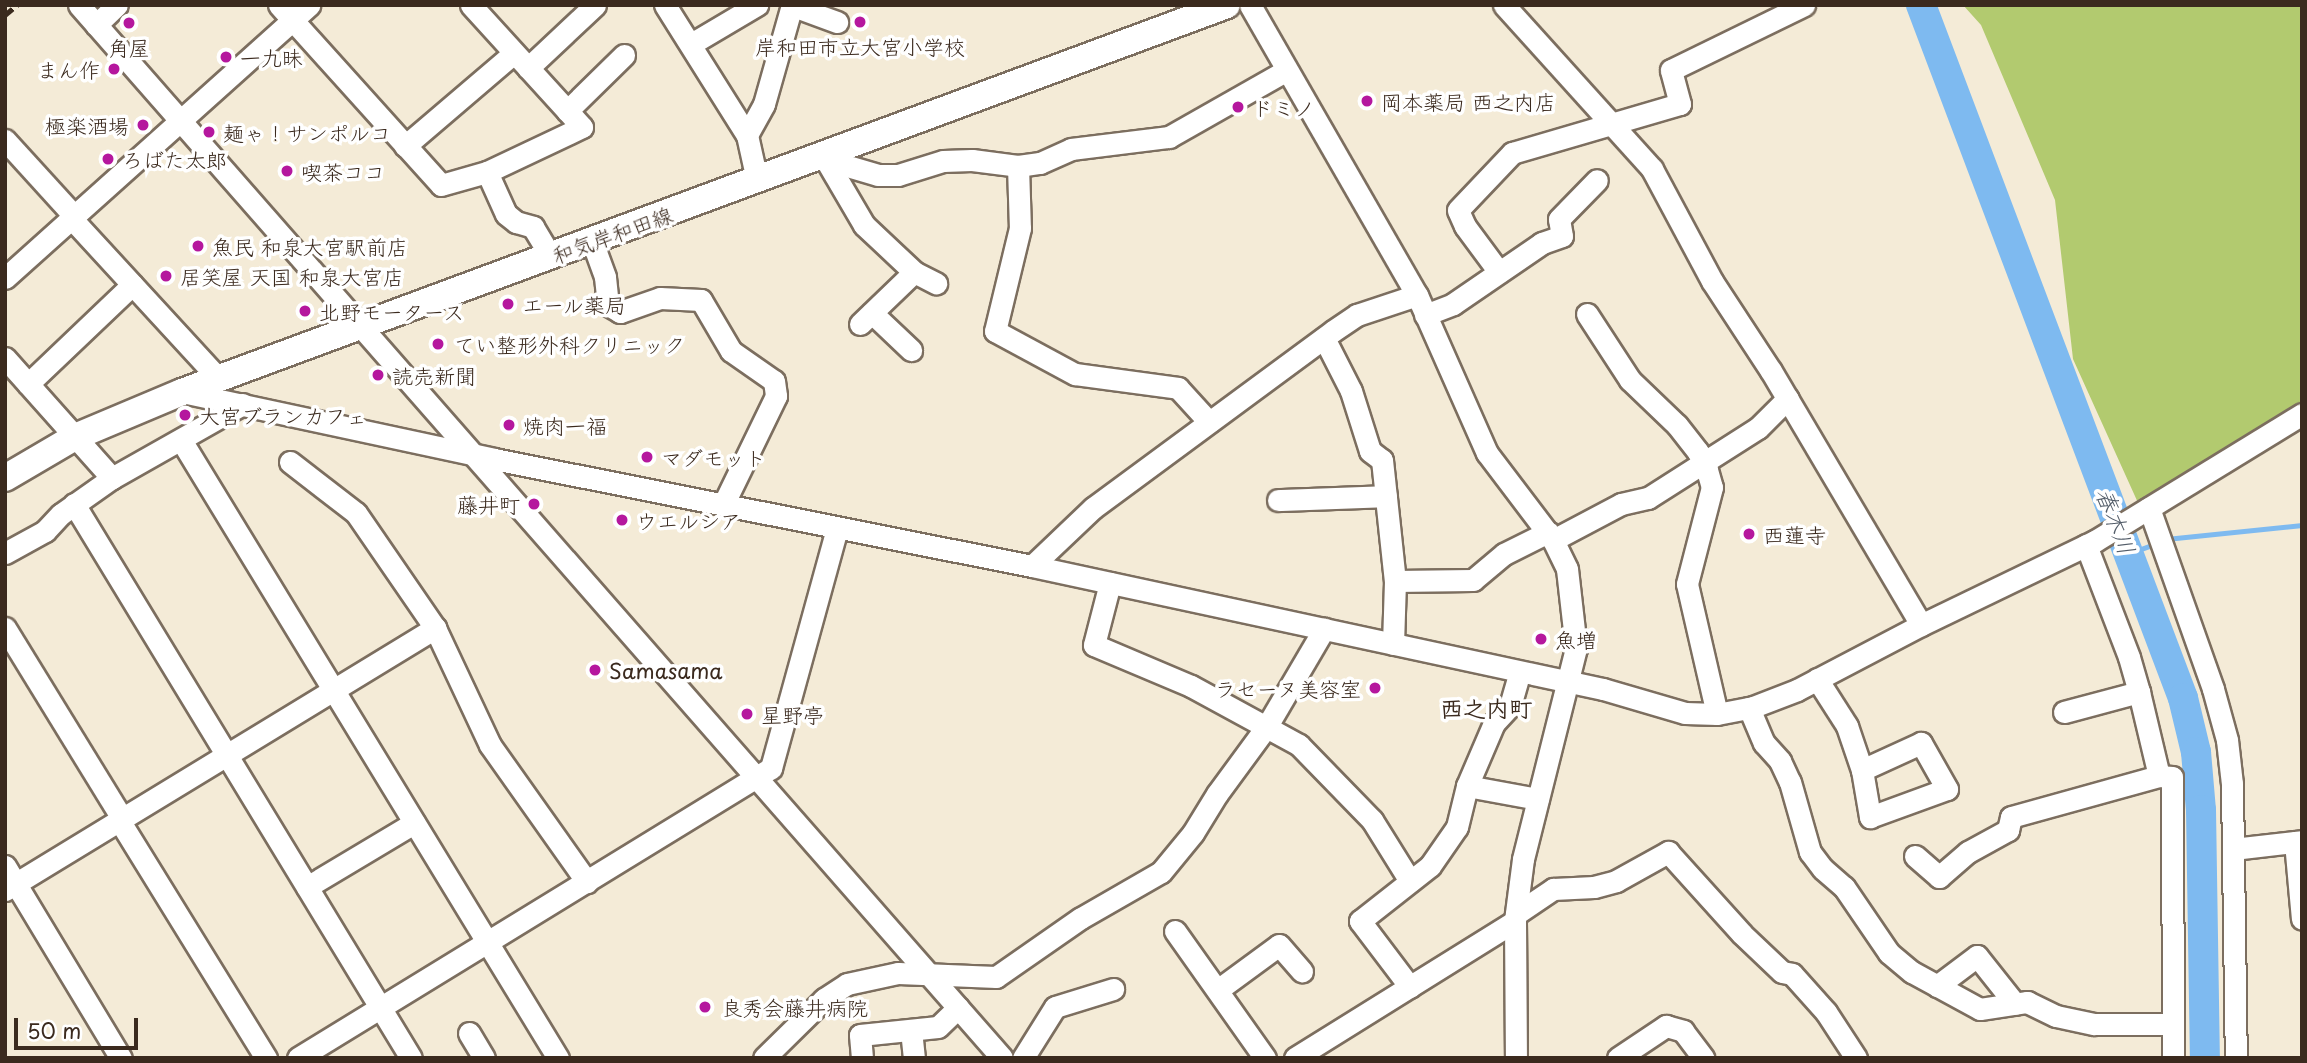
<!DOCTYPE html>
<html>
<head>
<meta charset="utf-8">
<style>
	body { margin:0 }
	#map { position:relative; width:2307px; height:1063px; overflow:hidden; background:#f4ebd7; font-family:"Playpen Sans","Klee One",sans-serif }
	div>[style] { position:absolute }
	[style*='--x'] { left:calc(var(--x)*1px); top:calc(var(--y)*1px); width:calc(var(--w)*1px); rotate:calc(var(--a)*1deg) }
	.green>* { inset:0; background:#b2ca6f }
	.stream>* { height:5px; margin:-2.5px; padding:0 2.5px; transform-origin:2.5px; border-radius:2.5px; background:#7ebaf0 }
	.river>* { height:30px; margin:-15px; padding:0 15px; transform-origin:15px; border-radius:15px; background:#7ebaf0 }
	.roads { filter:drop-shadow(2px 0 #7c6e5f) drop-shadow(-2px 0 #7c6e5f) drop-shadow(0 2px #7c6e5f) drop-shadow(0 -2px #7c6e5f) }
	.minor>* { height:21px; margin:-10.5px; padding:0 10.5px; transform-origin:10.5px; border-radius:10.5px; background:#fff }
	.major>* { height:26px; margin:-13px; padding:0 13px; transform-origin:13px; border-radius:13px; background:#fff }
	.rail>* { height:5px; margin-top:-2.5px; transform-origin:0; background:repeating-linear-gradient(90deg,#3b2a1e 0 10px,transparent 0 15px) }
	.dots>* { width:19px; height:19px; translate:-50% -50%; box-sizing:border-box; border:4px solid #fff; border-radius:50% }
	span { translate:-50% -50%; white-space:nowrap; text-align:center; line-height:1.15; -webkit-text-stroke:7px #fff; paint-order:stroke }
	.poi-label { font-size:21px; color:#3b2a1e }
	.left { translate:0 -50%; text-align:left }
	.right { translate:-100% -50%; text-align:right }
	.street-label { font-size:21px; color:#3b2a1e }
	.water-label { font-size:23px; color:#525c68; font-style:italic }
	.neighbourhood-label { font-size:23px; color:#3b2a1e; font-weight:700 }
	.frame { position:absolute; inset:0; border:7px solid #3b2a1e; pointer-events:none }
	.scale { position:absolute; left:14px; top:1018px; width:124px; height:32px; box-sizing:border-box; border:4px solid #3b2a1e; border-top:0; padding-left:9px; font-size:21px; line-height:24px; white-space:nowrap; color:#3b2a1e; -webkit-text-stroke:5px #fff; paint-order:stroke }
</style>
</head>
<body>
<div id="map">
	<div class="green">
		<i style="clip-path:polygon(1963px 5px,2302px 5px,2302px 402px,2139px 505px,2073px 359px,2055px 200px,1981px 25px)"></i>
	</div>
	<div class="stream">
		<i style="--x:2166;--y:539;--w:137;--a:-5.9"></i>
		<i style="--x:2130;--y:553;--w:20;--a:-20"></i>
	</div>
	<div class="river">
		<i style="--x:1921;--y:5;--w:741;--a:69.29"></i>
		<i style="--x:2183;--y:698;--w:56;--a:76.5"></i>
		<i style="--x:2196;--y:752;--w:58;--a:85.1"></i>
		<i style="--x:2201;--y:810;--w:248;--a:89.1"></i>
	</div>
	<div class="roads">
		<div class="minor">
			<i style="--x:79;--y:5;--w:1400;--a:48.76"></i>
			<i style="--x:279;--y:5;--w:242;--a:48"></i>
			<i style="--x:441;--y:185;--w:48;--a:-15.8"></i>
			<i style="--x:487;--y:172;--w:105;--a:-25.3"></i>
			<i style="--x:582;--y:127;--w:165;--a:-132.3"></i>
			<i style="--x:665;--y:5;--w:154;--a:57.8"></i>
			<i style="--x:747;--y:135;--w:46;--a:77.5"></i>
			<i style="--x:1250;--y:5;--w:335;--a:60.1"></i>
			<i style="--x:1417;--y:295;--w:173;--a:66.1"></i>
			<i style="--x:1487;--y:453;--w:109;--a:52.8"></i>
			<i style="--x:1553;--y:540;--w:32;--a:64"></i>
			<i style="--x:1567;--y:569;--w:80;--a:83.5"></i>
			<i style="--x:1576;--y:648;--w:218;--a:104.1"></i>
			<i style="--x:1523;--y:859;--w:63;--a:97.4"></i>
			<i style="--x:1515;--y:921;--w:137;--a:89.6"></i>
			<i style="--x:1504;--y:5;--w:221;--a:47.9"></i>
			<i style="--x:1652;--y:169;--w:127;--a:61.8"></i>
			<i style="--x:1712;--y:281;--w:108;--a:56.8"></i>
			<i style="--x:1771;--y:371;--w:295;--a:59.4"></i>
			<i style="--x:793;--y:6;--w:47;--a:20"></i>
			<i style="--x:96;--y:25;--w:29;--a:-44"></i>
			<i style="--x:691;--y:44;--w:77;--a:-30.6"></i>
			<i style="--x:528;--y:68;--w:92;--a:-43.2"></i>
			<i style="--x:567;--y:111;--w:80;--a:-44.5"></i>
			<i style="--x:747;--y:135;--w:35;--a:-61"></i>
			<i style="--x:764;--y:104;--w:103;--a:-74.2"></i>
			<i style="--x:5;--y:140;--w:104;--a:47.7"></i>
			<i style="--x:405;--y:146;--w:143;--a:-40.5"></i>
			<i style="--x:823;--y:155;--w:81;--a:59.6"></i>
			<i style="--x:864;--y:225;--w:69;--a:43.2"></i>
			<i style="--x:914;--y:272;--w:25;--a:27"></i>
			<i style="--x:824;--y:159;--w:56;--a:16.5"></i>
			<i style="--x:878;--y:175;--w:20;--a:0"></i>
			<i style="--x:898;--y:175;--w:47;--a:-17.3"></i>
			<i style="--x:943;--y:161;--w:29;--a:-2"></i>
			<i style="--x:972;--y:160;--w:46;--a:7.4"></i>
			<i style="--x:1018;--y:166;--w:22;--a:-8"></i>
			<i style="--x:1040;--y:163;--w:34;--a:-24"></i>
			<i style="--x:1071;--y:149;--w:99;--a:-7"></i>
			<i style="--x:1169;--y:137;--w:133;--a:-29.6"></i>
			<i style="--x:1018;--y:166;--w:62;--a:88.2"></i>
			<i style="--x:1020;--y:228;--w:106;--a:103.6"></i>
			<i style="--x:995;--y:331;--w:91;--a:28.3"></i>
			<i style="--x:1075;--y:374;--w:104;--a:7.7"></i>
			<i style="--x:1178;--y:388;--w:46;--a:47.6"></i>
			<i style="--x:487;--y:172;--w:46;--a:65.7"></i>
			<i style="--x:506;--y:214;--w:13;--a:39"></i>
			<i style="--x:516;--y:222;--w:18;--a:16"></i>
			<i style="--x:533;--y:227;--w:35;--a:59"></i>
			<i style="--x:72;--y:219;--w:217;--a:47.4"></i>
			<i style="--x:592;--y:241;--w:38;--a:70"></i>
			<i style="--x:605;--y:277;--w:28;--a:84"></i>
			<i style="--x:608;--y:305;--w:14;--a:30"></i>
			<i style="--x:620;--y:312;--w:42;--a:-19.3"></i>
			<i style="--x:660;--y:298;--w:41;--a:2.8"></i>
			<i style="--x:701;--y:300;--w:59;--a:59.5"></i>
			<i style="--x:731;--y:351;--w:52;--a:34.9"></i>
			<i style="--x:774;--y:381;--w:15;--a:82"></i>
			<i style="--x:776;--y:396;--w:121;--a:115.9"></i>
			<i style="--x:1499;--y:272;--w:57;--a:-126.5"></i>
			<i style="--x:1465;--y:226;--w:17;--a:-114"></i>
			<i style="--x:1458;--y:210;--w:79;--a:-46.5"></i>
			<i style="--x:1512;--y:153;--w:175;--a:-16.3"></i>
			<i style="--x:1680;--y:104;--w:35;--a:-105"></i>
			<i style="--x:1671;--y:70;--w:148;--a:-26"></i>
			<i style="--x:5;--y:278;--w:409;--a:-41.9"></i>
			<i style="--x:872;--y:313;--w:54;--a:43.5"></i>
			<i style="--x:1587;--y:314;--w:79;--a:56.9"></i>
			<i style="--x:1630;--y:380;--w:65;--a:43.8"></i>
			<i style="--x:1677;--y:425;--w:34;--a:52"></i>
			<i style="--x:1698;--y:452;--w:20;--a:63"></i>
			<i style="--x:1707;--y:470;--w:18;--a:74"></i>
			<i style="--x:1712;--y:487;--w:100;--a:104.5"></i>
			<i style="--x:1687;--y:584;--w:133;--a:77"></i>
			<i style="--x:1425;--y:315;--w:30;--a:-21"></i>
			<i style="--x:1453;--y:304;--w:108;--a:-34.4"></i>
			<i style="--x:1542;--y:243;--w:21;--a:-19"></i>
			<i style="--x:1562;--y:236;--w:17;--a:-100"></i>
			<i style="--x:1559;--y:219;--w:54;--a:-45.7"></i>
			<i style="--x:860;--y:324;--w:75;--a:-43.9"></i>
			<i style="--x:1324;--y:338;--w:59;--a:63"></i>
			<i style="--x:1351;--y:391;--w:63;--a:72.4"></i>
			<i style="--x:1370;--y:451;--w:15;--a:37"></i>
			<i style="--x:1382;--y:460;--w:122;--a:83.9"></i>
			<i style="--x:1395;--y:581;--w:63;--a:91.8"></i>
			<i style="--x:5;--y:358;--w:161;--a:48.3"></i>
			<i style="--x:28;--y:384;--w:144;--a:-43.6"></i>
			<i style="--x:182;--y:392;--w:319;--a:12.1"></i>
			<i style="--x:494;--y:459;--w:549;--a:11.25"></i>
			<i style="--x:1032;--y:566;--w:584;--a:12.16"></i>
			<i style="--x:1603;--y:689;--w:85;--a:16.3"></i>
			<i style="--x:1685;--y:713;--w:32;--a:2"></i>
			<i style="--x:1717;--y:714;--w:37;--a:-11"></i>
			<i style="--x:1753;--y:707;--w:47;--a:-21.1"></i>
			<i style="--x:1797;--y:690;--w:140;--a:-27.7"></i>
			<i style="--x:1921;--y:625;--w:193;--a:-25.8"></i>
			<i style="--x:2095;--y:541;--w:243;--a:-31.5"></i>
			<i style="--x:181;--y:440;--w:724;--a:58.62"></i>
			<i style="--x:290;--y:462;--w:83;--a:37.7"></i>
			<i style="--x:356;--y:513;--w:140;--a:55.5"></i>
			<i style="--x:435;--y:628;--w:129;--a:64.8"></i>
			<i style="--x:490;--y:745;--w:168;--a:54.7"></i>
			<i style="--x:1278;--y:500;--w:108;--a:-2.1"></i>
			<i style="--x:74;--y:504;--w:648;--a:58.69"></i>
			<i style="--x:2149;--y:508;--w:192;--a:70.5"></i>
			<i style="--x:2213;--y:689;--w:53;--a:74.6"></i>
			<i style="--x:2227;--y:740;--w:44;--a:83.5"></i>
			<i style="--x:2232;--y:784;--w:274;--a:89.2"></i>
			<i style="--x:1553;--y:540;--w:77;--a:-27.9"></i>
			<i style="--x:1621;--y:504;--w:28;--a:-13"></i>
			<i style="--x:1648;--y:498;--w:130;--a:-32.5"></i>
			<i style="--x:1758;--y:428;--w:42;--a:-45"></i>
			<i style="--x:5;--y:553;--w:46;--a:-28.8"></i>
			<i style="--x:45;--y:531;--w:23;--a:-47"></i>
			<i style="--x:61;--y:514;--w:62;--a:-35.2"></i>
			<i style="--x:112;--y:478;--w:150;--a:-29.5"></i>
			<i style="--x:1032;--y:566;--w:84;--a:-43.6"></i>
			<i style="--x:1093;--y:508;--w:298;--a:-36.4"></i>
			<i style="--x:1333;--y:331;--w:29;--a:-34"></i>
			<i style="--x:1357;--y:315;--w:63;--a:-18.4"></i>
			<i style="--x:1395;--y:581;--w:78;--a:-0.7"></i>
			<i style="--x:1473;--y:580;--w:40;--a:-40"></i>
			<i style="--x:1504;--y:554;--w:49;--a:-26.6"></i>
			<i style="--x:1110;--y:583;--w:64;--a:104.5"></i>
			<i style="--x:1094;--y:645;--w:105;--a:22.9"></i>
			<i style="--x:1191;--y:686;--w:123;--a:28.6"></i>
			<i style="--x:1299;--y:745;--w:105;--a:45.8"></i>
			<i style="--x:1372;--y:820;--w:72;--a:58.1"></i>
			<i style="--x:5;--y:628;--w:223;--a:58.4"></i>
			<i style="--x:1817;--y:679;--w:56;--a:57.4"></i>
			<i style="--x:1847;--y:726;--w:46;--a:71.2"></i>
			<i style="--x:1862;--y:770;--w:48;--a:80.3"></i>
			<i style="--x:1870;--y:817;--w:82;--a:-20"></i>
			<i style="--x:1947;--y:789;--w:53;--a:-119.5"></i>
			<i style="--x:1921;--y:743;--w:65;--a:155.4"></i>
			<i style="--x:2139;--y:692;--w:86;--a:76.6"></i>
			<i style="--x:1749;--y:708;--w:38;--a:67"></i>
			<i style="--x:1764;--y:743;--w:24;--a:48"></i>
			<i style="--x:1780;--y:761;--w:23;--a:65"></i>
			<i style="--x:1790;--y:782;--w:73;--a:74.1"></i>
			<i style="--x:1810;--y:852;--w:21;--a:53"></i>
			<i style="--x:1823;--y:869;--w:28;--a:41"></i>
			<i style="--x:1844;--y:887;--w:80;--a:55.7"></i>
			<i style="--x:1889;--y:953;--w:30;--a:40"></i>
			<i style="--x:1912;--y:972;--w:77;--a:28.6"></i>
			<i style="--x:1980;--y:1009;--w:48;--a:-8.5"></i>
			<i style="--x:2027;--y:1002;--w:32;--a:26"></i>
			<i style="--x:2056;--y:1016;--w:39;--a:12"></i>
			<i style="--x:2094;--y:1024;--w:79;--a:0"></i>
			<i style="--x:2064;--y:712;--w:78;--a:-14.9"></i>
			<i style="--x:2139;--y:692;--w:36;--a:-106"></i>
			<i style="--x:2129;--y:657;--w:120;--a:-111"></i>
			<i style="--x:1467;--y:786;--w:72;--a:10.4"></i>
			<i style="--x:119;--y:820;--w:280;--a:58.3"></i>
			<i style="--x:2295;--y:842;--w:77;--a:84.8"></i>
			<i style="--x:2233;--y:849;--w:69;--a:-6.6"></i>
			<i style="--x:1915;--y:856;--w:32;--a:41"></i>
			<i style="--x:1939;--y:877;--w:38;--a:-41"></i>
			<i style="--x:1968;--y:852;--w:46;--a:-28.8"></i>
			<i style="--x:2008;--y:830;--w:13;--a:-77"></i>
			<i style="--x:2011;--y:817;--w:154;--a:-15.5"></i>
			<i style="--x:2159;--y:776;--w:13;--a:4"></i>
			<i style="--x:2172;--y:777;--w:281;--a:89.8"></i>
			<i style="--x:5;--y:866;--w:224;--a:58.9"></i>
			<i style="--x:307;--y:887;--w:125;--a:-30.9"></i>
			<i style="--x:5;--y:890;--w:504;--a:-31.35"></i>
			<i style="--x:1516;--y:914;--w:45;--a:-34"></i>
			<i style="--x:1553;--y:889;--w:41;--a:-2.8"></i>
			<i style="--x:1594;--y:887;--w:23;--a:-15"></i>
			<i style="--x:1616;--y:881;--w:60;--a:-29.1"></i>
			<i style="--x:1668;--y:852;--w:110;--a:47.9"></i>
			<i style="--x:1742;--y:934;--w:55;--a:43.5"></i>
			<i style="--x:1782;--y:972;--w:10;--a:11"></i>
			<i style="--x:1792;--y:974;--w:51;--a:48.2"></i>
			<i style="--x:1826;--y:1012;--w:55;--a:56.9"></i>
			<i style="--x:1175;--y:931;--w:156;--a:54.7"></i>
			<i style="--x:1937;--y:986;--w:50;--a:-36.9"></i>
			<i style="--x:1977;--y:956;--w:61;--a:51.6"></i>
			<i style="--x:1410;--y:987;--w:83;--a:-127.1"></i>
			<i style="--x:1360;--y:921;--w:89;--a:-38.2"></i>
			<i style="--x:1430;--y:866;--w:47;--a:-55.3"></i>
			<i style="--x:1457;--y:827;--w:42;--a:-76.3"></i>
			<i style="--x:1467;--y:786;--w:69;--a:-66.8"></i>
			<i style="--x:1494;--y:723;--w:23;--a:-47"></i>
			<i style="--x:1510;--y:706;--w:35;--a:-74"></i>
			<i style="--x:1219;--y:989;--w:74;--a:-36.3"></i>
			<i style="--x:1279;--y:945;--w:35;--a:49"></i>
			<i style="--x:911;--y:1030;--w:28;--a:84"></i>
			<i style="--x:469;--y:1033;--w:29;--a:59"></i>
			<i style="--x:298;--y:1058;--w:555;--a:-31.51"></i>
			<i style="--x:771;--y:768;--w:249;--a:-74.6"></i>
			<i style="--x:764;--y:1058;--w:84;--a:-44.5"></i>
			<i style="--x:824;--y:999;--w:27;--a:-33"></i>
			<i style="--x:847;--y:984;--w:52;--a:-12.2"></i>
			<i style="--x:898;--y:973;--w:98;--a:2.3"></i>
			<i style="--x:996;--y:977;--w:103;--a:-34.8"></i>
			<i style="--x:1081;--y:918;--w:92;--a:-29.9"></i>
			<i style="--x:1161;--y:872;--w:50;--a:-50.6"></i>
			<i style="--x:1193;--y:833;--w:46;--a:-58.4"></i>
			<i style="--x:1217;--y:794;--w:84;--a:-53.7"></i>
			<i style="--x:1267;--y:726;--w:113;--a:-59.6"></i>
			<i style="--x:862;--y:1058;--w:23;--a:-95"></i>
			<i style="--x:860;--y:1035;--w:78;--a:-5.9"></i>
			<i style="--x:938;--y:1027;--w:28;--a:-44"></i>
			<i style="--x:1023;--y:1058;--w:60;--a:-57.9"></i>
			<i style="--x:1055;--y:1007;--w:61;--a:-17.2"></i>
			<i style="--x:1295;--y:1058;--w:259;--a:-31.9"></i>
			<i style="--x:1618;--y:1058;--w:58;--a:-33.7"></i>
			<i style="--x:1666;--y:1026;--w:18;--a:16"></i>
			<i style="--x:1683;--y:1031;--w:34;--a:53"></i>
		</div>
		<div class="major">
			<i style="--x:5;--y:478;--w:81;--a:-30.4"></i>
			<i style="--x:75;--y:437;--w:116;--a:-22.8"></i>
			<i style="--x:182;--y:392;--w:1114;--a:-20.32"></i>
		</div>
	</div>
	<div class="rail">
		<i style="--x:5;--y:15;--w:16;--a:-40"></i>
	</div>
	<div class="dots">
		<i style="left:860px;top:22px;background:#b5179e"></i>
		<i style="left:129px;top:23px;background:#b5179e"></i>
		<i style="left:226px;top:57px;background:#b5179e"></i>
		<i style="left:114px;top:69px;background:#b5179e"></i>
		<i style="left:1367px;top:101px;background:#b5179e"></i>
		<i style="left:1238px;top:107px;background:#b5179e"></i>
		<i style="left:143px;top:125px;background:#b5179e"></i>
		<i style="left:209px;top:132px;background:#b5179e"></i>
		<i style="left:108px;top:159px;background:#b5179e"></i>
		<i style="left:287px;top:171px;background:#b5179e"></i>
		<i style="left:198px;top:246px;background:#b5179e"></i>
		<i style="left:166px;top:276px;background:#b5179e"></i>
		<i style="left:508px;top:304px;background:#b5179e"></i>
		<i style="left:305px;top:311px;background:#b5179e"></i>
		<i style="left:438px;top:344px;background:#b5179e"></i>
		<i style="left:378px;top:375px;background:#b5179e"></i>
		<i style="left:185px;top:415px;background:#b5179e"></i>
		<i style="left:509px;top:425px;background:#b5179e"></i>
		<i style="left:647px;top:457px;background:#b5179e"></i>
		<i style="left:534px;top:504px;background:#b5179e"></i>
		<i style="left:622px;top:520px;background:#b5179e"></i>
		<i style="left:1749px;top:534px;background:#b5179e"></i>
		<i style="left:1541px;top:639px;background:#b5179e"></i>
		<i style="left:595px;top:670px;background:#b5179e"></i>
		<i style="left:1375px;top:688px;background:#b5179e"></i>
		<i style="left:747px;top:714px;background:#b5179e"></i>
		<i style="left:705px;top:1007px;background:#b5179e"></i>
	</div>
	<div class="poi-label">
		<span style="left:860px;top:46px">岸和田市立大宮小学校</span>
		<span style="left:129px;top:47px">角屋</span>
		<span class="left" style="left:240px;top:57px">一九昧</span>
		<span class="right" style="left:100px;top:69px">まん作</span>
		<span class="left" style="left:1381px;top:101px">岡本薬局 西之内店</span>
		<span class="left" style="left:1252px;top:107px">ドミノ</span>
		<span class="right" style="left:129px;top:125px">極楽酒場</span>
		<span class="left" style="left:223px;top:132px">麺ゃ！サンポルコ</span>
		<span class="left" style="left:122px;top:159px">ろばた太郎</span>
		<span class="left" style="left:301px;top:171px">喫茶ココ</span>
		<span class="left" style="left:212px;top:246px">魚民 和泉大宮駅前店</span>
		<span class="left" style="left:180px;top:276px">居笑屋 天国 和泉大宮店</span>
		<span class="left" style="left:522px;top:304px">エール薬局</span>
		<span class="left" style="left:319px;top:311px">北野モータース</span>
		<span class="left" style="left:454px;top:344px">てい整形外科クリニック</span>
		<span class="left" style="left:392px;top:375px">読売新聞</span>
		<span class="left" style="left:199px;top:415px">大宮ブランカフェ</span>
		<span class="left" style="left:523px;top:425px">焼肉一福</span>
		<span class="left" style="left:661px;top:457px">マダモット</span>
		<span class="right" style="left:520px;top:504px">藤井町</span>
		<span class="left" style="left:636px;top:520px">ウエルシア</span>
		<span class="left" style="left:1763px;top:534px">西蓮寺</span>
		<span class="left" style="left:1555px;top:639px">魚増</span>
		<span class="left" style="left:609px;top:670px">Samasama</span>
		<span class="right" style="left:1361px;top:688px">ラセーヌ美容室</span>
		<span class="left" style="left:761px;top:714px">星野亭</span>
		<span class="left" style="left:721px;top:1007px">良秀会藤井病院</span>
	</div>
	<div class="street-label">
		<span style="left:612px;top:234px;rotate:-20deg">和気岸和田線</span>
	</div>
	<div class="water-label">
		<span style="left:2116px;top:521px;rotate:69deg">春木川</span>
	</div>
	<div class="neighbourhood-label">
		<span style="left:1486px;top:708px">西之内町</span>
	</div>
	<div class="frame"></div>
	<div class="scale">50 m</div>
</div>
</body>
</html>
